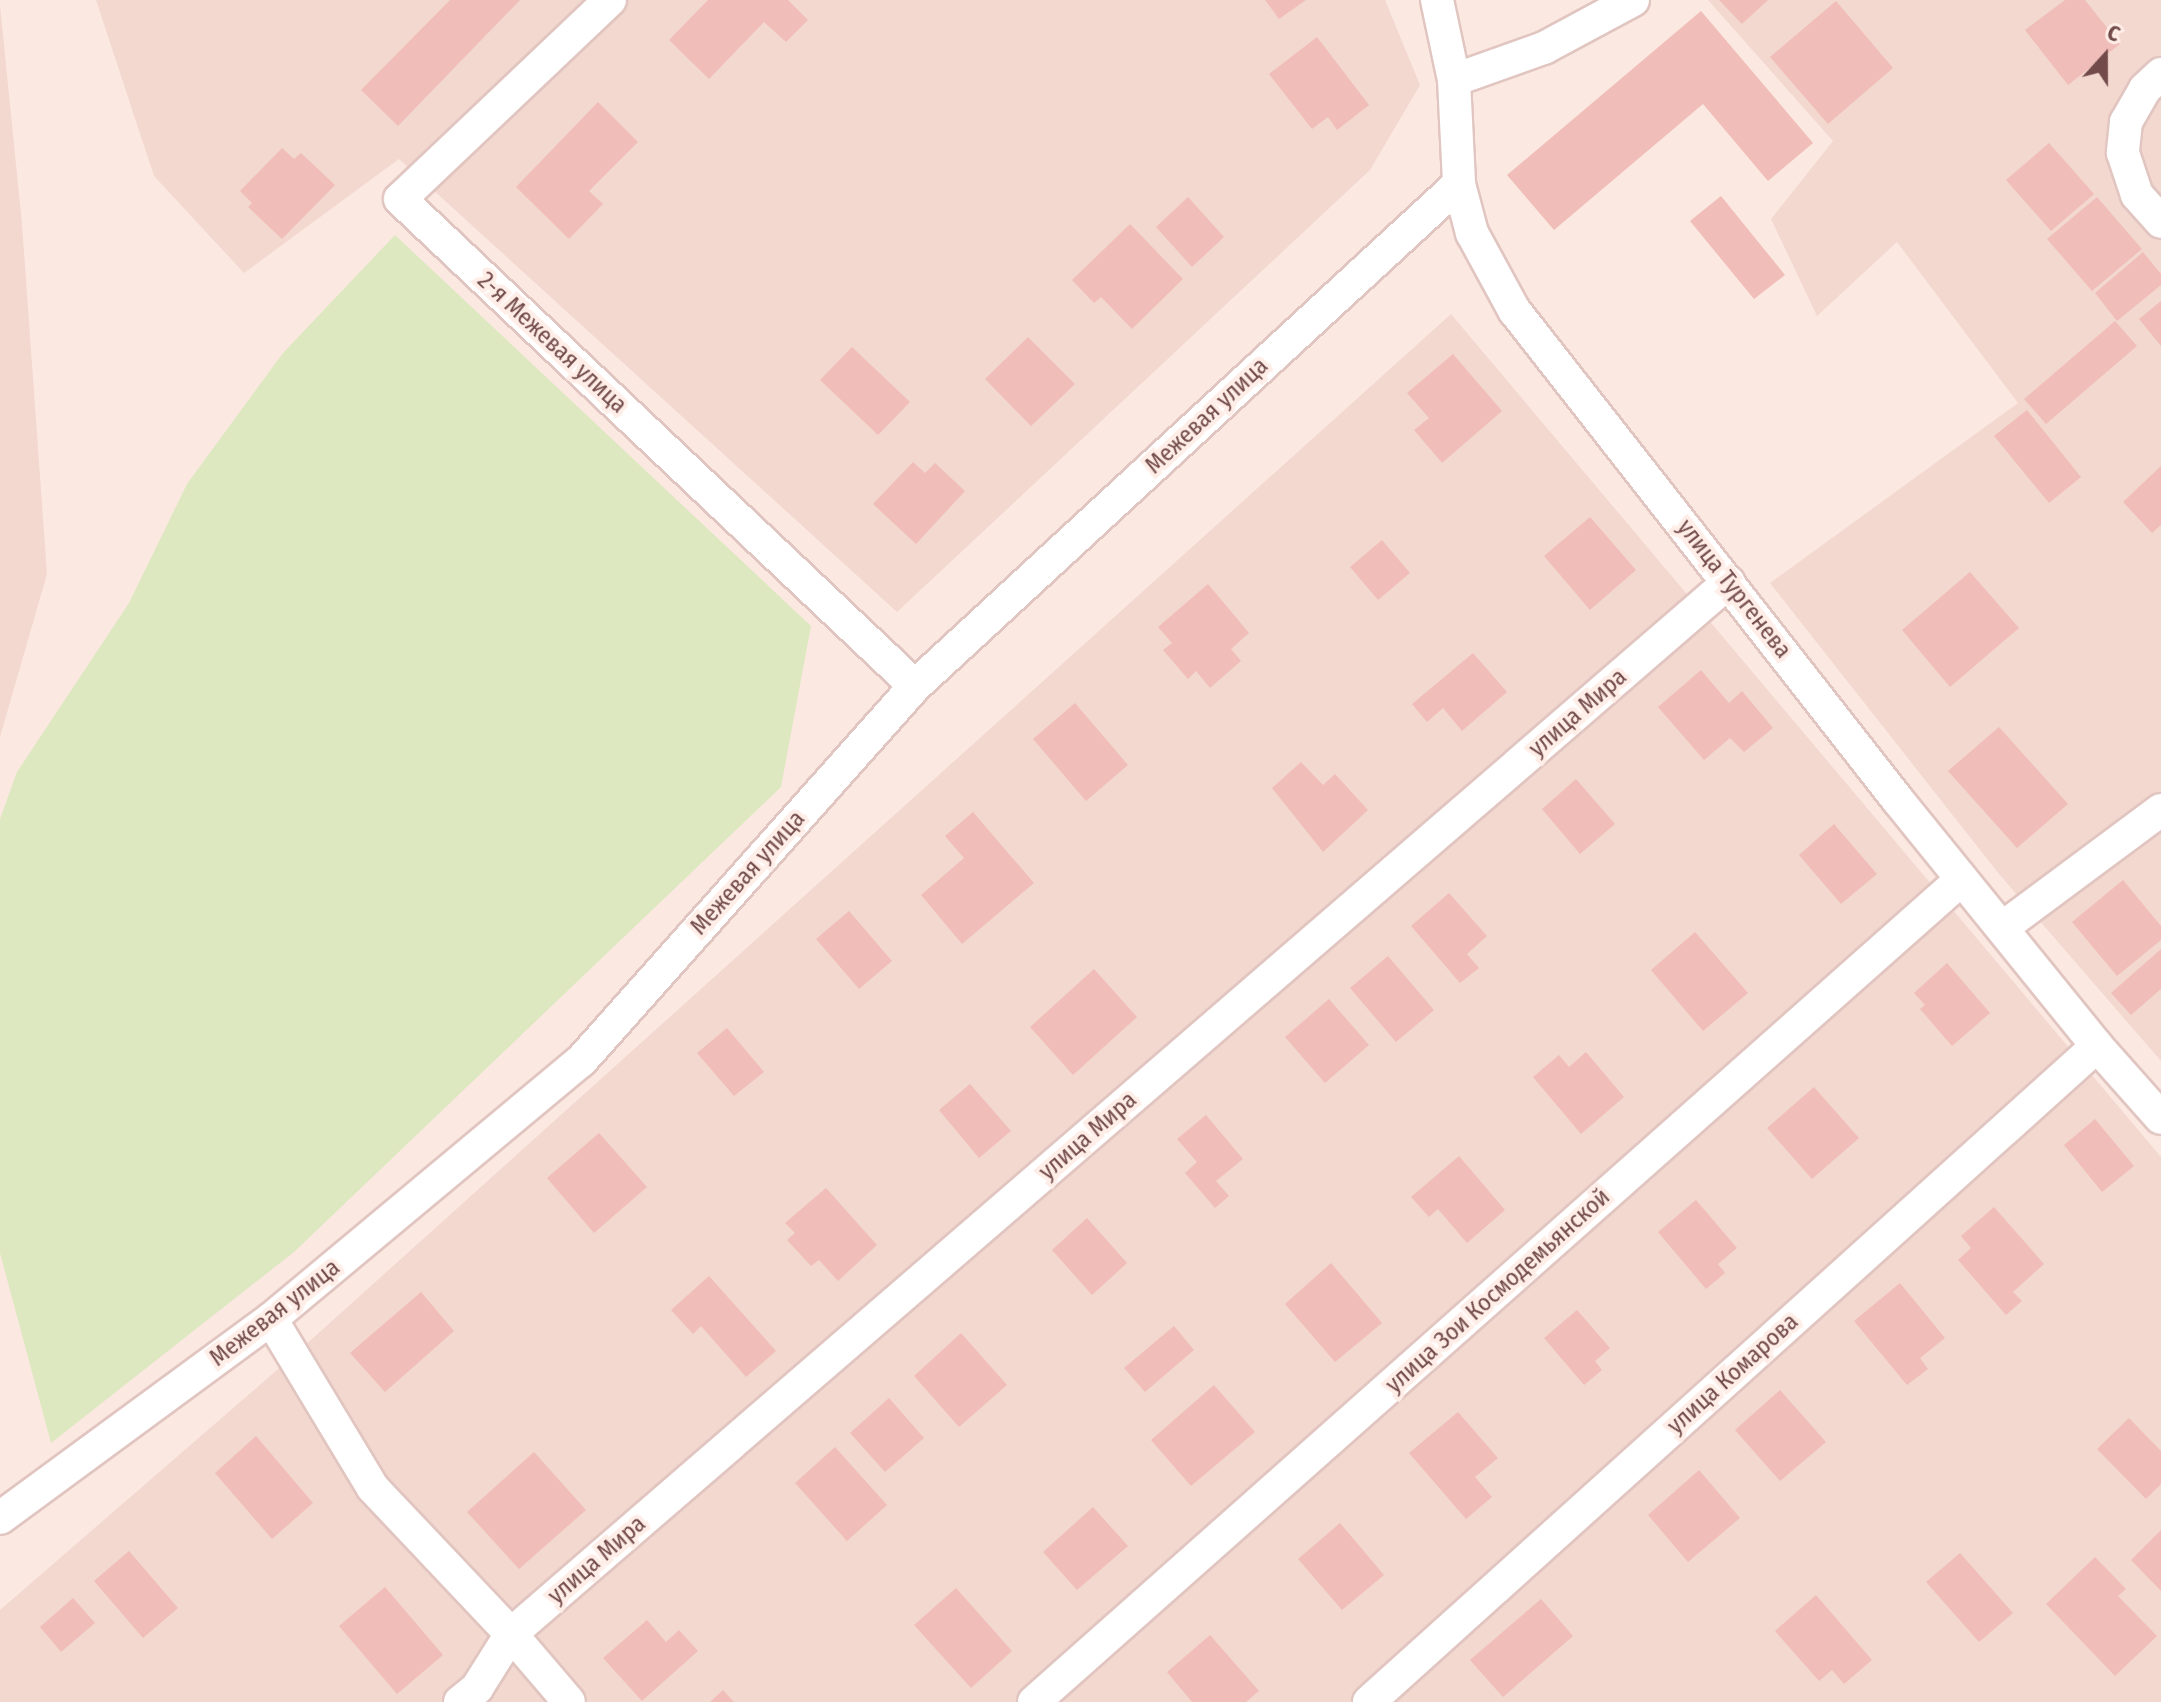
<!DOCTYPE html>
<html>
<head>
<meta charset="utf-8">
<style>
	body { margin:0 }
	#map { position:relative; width:2161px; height:1702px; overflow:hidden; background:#fbe8e1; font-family:"Fira Sans Condensed",sans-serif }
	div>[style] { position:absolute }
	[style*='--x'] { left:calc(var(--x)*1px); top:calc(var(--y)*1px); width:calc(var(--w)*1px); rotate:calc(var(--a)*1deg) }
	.residential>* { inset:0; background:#f3d8d0 }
	.green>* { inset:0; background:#dde8c0 }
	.building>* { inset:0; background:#f0bdb9 }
	.roads { filter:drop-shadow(2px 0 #e1c5c0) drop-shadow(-2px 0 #e1c5c0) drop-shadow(0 2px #e1c5c0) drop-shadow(0 -2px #e1c5c0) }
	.street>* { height:32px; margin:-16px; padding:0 16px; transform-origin:16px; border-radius:16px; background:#fff }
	span { translate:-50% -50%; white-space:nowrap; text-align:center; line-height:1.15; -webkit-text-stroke:8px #ffede7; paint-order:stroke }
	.street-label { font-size:24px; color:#714a49 }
	.north { position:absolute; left:2065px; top:16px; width:80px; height:80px; -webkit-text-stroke:6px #ffede7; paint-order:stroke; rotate:21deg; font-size:22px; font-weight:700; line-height:32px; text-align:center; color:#714a49 }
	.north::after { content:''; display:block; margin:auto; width:28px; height:36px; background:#714a49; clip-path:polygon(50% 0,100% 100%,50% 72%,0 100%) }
</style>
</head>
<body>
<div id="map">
	<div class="residential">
		<i style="clip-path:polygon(96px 0,1385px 0,1420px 85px,1370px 170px,897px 612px,399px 159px,244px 273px,154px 176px)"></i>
		<i style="clip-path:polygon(1708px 0,2161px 0,2161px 1061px,1999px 874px,1770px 583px,2018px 403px,1897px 242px,1817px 316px,1771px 219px,1833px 141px)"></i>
		<i style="clip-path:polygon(0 5px,22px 224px,47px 574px,0 737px)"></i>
		<i style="clip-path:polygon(1451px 314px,2161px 1157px,2161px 1702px,0 1702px,0 1610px,292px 1357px)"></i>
	</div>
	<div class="green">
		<i style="clip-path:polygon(395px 235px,811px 626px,781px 787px,294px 1252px,51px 1443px,0 1253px,0 819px,17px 772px,129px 603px,187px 484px,283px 353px)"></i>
	</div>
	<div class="building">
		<i style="clip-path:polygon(450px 0,520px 0,398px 126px,361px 90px)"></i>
		<i style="clip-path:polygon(708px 0,788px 0,808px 20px,786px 42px,764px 22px,709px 79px,669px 40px)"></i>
		<i style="clip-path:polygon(1265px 0,1306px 0,1279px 19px)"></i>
		<i style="clip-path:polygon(1719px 0,1768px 0,1742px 24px)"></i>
		<i style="clip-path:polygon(2065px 0,2085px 0,2120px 44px,2068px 85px,2025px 30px)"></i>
		<i style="clip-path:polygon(1836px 1px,1893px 68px,1828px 124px,1770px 57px)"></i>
		<i style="clip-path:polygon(1701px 11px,1813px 143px,1768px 181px,1703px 104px,1554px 230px,1507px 175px)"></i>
		<i style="clip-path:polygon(1317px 37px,1369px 105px,1337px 130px,1328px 117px,1312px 129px,1269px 74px)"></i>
		<i style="clip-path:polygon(598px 102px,638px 142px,589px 191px,603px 204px,569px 239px,516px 187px)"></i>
		<i style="clip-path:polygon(2049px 143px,2094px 194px,2051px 231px,2006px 180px)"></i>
		<i style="clip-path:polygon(282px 148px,294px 159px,301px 153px,335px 185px,282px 239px,248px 207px,252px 203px,240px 191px)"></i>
		<i style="clip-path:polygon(1721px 196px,1785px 275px,1754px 299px,1690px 221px)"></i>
		<i style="clip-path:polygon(1188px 197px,1224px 237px,1192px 267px,1156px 227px)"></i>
		<i style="clip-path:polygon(2097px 197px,2142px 249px,2092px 291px,2047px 239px)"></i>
		<i style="clip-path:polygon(1130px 224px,1183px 279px,1132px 329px,1101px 297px,1094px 303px,1072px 280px)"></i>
		<i style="clip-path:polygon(2143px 252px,2161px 274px,2161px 285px,2117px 321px,2095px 293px)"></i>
		<i style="clip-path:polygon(2161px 301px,2161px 346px,2139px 319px)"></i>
		<i style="clip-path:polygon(2115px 321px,2137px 346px,2046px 424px,2024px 399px)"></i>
		<i style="clip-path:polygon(1028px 337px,1075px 384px,1031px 426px,985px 379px)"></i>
		<i style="clip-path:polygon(852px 347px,910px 402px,878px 435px,820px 380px)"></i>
		<i style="clip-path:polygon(1453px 354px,1502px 411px,1442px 463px,1414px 430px,1429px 418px,1407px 393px)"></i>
		<i style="clip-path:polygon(2027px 410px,2081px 477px,2049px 503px,1994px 436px)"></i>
		<i style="clip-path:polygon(913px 462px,925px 473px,935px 463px,965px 491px,916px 544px,873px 504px)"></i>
		<i style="clip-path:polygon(2161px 466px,2161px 525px,2152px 533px,2123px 502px)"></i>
		<i style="clip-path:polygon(1590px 517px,1636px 570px,1590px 610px,1544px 556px)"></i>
		<i style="clip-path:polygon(1382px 540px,1410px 573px,1378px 600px,1350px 567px)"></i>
		<i style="clip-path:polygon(1970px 572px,2019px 628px,1950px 687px,1902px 630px)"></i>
		<i style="clip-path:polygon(1208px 584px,1249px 633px,1231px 649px,1241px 661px,1210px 688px,1196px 671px,1188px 679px,1163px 650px,1172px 643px,1158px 627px)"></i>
		<i style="clip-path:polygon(1473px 653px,1507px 692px,1462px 731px,1443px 708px,1427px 722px,1412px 704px)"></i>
		<i style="clip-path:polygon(1701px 670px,1729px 703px,1742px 691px,1773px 728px,1744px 752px,1730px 738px,1704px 760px,1658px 707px)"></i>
		<i style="clip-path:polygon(1075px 703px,1128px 765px,1086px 801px,1033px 739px)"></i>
		<i style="clip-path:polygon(1999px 727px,2068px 804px,2017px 848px,1948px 771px)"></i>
		<i style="clip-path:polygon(1301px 762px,1323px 785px,1335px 774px,1368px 810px,1323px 852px,1272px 788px)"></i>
		<i style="clip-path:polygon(1576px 779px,1615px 824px,1580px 854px,1542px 809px)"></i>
		<i style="clip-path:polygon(973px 812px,1034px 883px,962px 944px,921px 895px,964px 858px,945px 836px)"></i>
		<i style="clip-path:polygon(1834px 824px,1877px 874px,1841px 904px,1799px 855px)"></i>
		<i style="clip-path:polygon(2123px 880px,2161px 926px,2161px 940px,2117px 976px,2072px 922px)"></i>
		<i style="clip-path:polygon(1449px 893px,1487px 936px,1467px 954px,1479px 968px,1460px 983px,1411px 926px)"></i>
		<i style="clip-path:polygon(849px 911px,892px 961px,859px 989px,816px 939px)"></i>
		<i style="clip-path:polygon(1695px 932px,1748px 993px,1703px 1031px,1651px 970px)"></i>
		<i style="clip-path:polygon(2161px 949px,2161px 989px,2131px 1015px,2111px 993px)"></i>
		<i style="clip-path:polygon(1388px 956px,1434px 1010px,1396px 1042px,1350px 988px)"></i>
		<i style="clip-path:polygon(1947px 963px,1990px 1013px,1952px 1046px,1920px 1009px,1925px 1005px,1914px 993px)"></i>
		<i style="clip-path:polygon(1094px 969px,1137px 1017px,1073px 1075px,1030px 1027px)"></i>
		<i style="clip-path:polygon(1329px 999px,1369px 1045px,1325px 1083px,1285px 1037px)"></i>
		<i style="clip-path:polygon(727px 1028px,764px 1072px,734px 1096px,697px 1053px)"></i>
		<i style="clip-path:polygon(1586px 1052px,1624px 1097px,1581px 1134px,1533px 1077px,1559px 1055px,1569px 1067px)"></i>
		<i style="clip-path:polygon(970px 1084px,1011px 1131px,979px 1158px,939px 1110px)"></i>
		<i style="clip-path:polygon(1814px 1087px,1859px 1138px,1812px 1179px,1767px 1128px)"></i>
		<i style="clip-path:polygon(1206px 1115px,1243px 1159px,1216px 1181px,1229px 1196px,1215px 1208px,1185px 1173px,1197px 1162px,1177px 1139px)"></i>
		<i style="clip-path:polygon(2095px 1119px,2134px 1166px,2102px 1192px,2064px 1145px)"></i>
		<i style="clip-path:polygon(599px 1133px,647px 1187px,594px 1233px,547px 1178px)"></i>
		<i style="clip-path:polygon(1459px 1156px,1505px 1210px,1467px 1243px,1438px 1209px,1429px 1217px,1411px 1197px)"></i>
		<i style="clip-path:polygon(826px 1188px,877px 1245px,838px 1281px,819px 1260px,811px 1266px,787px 1240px,795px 1233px,785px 1223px)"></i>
		<i style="clip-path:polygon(1696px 1200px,1737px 1248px,1718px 1264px,1725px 1273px,1706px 1289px,1658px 1232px)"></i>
		<i style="clip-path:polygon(1994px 1207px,2044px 1264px,2013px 1292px,2022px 1301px,2006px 1315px,1958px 1260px,1971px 1248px,1961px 1236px)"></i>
		<i style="clip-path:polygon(1087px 1218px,1127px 1263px,1092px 1295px,1052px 1250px)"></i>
		<i style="clip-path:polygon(1331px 1263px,1382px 1323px,1335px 1362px,1285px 1304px)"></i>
		<i style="clip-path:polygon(709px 1276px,776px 1351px,746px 1377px,701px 1326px,693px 1334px,671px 1310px)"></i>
		<i style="clip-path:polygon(1900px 1283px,1945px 1338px,1920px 1358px,1928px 1369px,1907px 1385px,1854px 1321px)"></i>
		<i style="clip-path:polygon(421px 1292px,454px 1331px,385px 1392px,350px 1353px)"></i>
		<i style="clip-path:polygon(1577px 1310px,1610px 1348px,1595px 1361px,1602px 1370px,1584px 1385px,1544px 1338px)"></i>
		<i style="clip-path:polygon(1174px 1326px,1194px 1350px,1145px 1392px,1124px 1368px)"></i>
		<i style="clip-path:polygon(961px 1333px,1007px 1385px,959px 1427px,914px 1376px)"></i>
		<i style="clip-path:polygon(1214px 1385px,1255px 1432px,1191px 1486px,1151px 1440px)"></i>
		<i style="clip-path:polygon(1780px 1390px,1826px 1442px,1780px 1481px,1735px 1430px)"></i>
		<i style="clip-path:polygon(889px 1398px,924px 1438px,885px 1472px,850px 1433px)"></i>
		<i style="clip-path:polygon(1458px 1412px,1498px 1458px,1475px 1477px,1492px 1497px,1466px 1519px,1409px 1453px)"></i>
		<i style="clip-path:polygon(2129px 1418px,2161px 1451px,2161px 1484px,2146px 1499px,2097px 1449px)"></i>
		<i style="clip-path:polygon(256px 1436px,313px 1503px,272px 1539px,215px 1473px)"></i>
		<i style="clip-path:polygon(835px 1447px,887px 1505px,847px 1541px,795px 1483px)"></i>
		<i style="clip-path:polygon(534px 1452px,586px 1510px,519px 1569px,467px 1512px)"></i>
		<i style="clip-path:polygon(1699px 1470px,1740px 1518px,1688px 1562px,1648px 1515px)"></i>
		<i style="clip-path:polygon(1093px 1507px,1128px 1546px,1077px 1590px,1043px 1552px)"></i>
		<i style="clip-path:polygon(1340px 1523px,1384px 1575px,1342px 1610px,1298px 1559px)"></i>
		<i style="clip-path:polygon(2161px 1530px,2161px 1591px,2131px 1560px)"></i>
		<i style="clip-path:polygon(129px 1551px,178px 1608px,143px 1638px,94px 1581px)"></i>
		<i style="clip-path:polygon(1960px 1553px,2013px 1613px,1979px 1642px,1926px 1582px)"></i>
		<i style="clip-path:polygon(2095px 1557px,2126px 1589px,2118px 1596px,2157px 1636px,2115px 1676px,2046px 1604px)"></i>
		<i style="clip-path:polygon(385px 1587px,443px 1655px,397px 1694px,339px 1626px)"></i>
		<i style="clip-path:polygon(956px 1588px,1012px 1651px,971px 1688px,914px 1625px)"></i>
		<i style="clip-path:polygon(1816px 1595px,1872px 1660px,1844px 1684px,1832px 1670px,1819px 1681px,1775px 1631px)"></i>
		<i style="clip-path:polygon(73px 1598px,95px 1623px,61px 1652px,40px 1627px)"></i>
		<i style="clip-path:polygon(1541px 1599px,1573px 1636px,1503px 1697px,1470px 1660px)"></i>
		<i style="clip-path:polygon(647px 1620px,666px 1642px,679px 1630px,698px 1651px,642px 1701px,603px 1658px)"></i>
		<i style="clip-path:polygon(1210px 1635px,1259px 1691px,1246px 1702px,1192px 1702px,1167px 1672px)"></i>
		<i style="clip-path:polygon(723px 1690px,734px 1702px,710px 1702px)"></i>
	</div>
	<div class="roads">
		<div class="street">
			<i style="--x:610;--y:0;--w:289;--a:136.5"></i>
			<i style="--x:400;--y:199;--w:709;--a:43.4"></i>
			<i style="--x:1437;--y:0;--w:82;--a:78"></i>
			<i style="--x:1454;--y:80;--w:104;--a:87.2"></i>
			<i style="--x:1459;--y:184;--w:51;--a:75.1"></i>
			<i style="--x:1472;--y:233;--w:88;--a:61.4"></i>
			<i style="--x:1514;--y:310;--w:621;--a:51.93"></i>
			<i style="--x:1897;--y:799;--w:318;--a:51"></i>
			<i style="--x:2097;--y:1046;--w:96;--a:48.4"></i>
			<i style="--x:2161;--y:74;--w:22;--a:137"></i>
			<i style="--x:2145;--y:89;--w:38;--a:120"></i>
			<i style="--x:2126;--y:122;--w:31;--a:96"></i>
			<i style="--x:2123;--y:153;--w:44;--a:71.6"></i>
			<i style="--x:2137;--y:195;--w:36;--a:48"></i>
			<i style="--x:1454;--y:80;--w:96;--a:-19.6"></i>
			<i style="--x:1544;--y:48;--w:101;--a:-28.3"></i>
			<i style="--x:2002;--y:928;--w:198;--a:-36.6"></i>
			<i style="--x:271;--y:1319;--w:197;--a:58.9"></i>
			<i style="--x:373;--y:1488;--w:201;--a:46.6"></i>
			<i style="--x:511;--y:1634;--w:89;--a:49.5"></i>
			<i style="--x:0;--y:1518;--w:336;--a:-36.3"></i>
			<i style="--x:271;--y:1319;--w:403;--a:-39.8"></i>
			<i style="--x:581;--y:1061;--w:502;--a:-48.31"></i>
			<i style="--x:915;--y:686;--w:740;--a:-42.7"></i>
			<i style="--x:460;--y:1702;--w:22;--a:-39"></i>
			<i style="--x:477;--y:1688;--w:64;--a:-57.8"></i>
			<i style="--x:511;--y:1634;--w:1609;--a:-40.82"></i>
			<i style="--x:1034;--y:1702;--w:1240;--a:-41.57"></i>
			<i style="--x:1369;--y:1702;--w:980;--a:-42.02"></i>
		</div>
	</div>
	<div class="street-label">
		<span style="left:552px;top:343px;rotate:43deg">2-я Межевая улица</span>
		<span style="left:1207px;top:416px;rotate:-43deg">Межевая улица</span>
		<span style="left:1734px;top:589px;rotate:52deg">улица Тургенева</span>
		<span style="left:1578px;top:713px;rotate:-41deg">улица Мира</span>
		<span style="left:748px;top:873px;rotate:-48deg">Межевая улица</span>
		<span style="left:1088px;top:1136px;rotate:-41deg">улица Мира</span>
		<span style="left:1498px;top:1291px;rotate:-42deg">улица Зои Космодемьянской</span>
		<span style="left:275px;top:1313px;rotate:-38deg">Межевая улица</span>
		<span style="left:1733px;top:1374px;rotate:-42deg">улица Комарова</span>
		<span style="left:597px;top:1560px;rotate:-41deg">улица Мира</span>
	</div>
	<div class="north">С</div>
</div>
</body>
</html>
